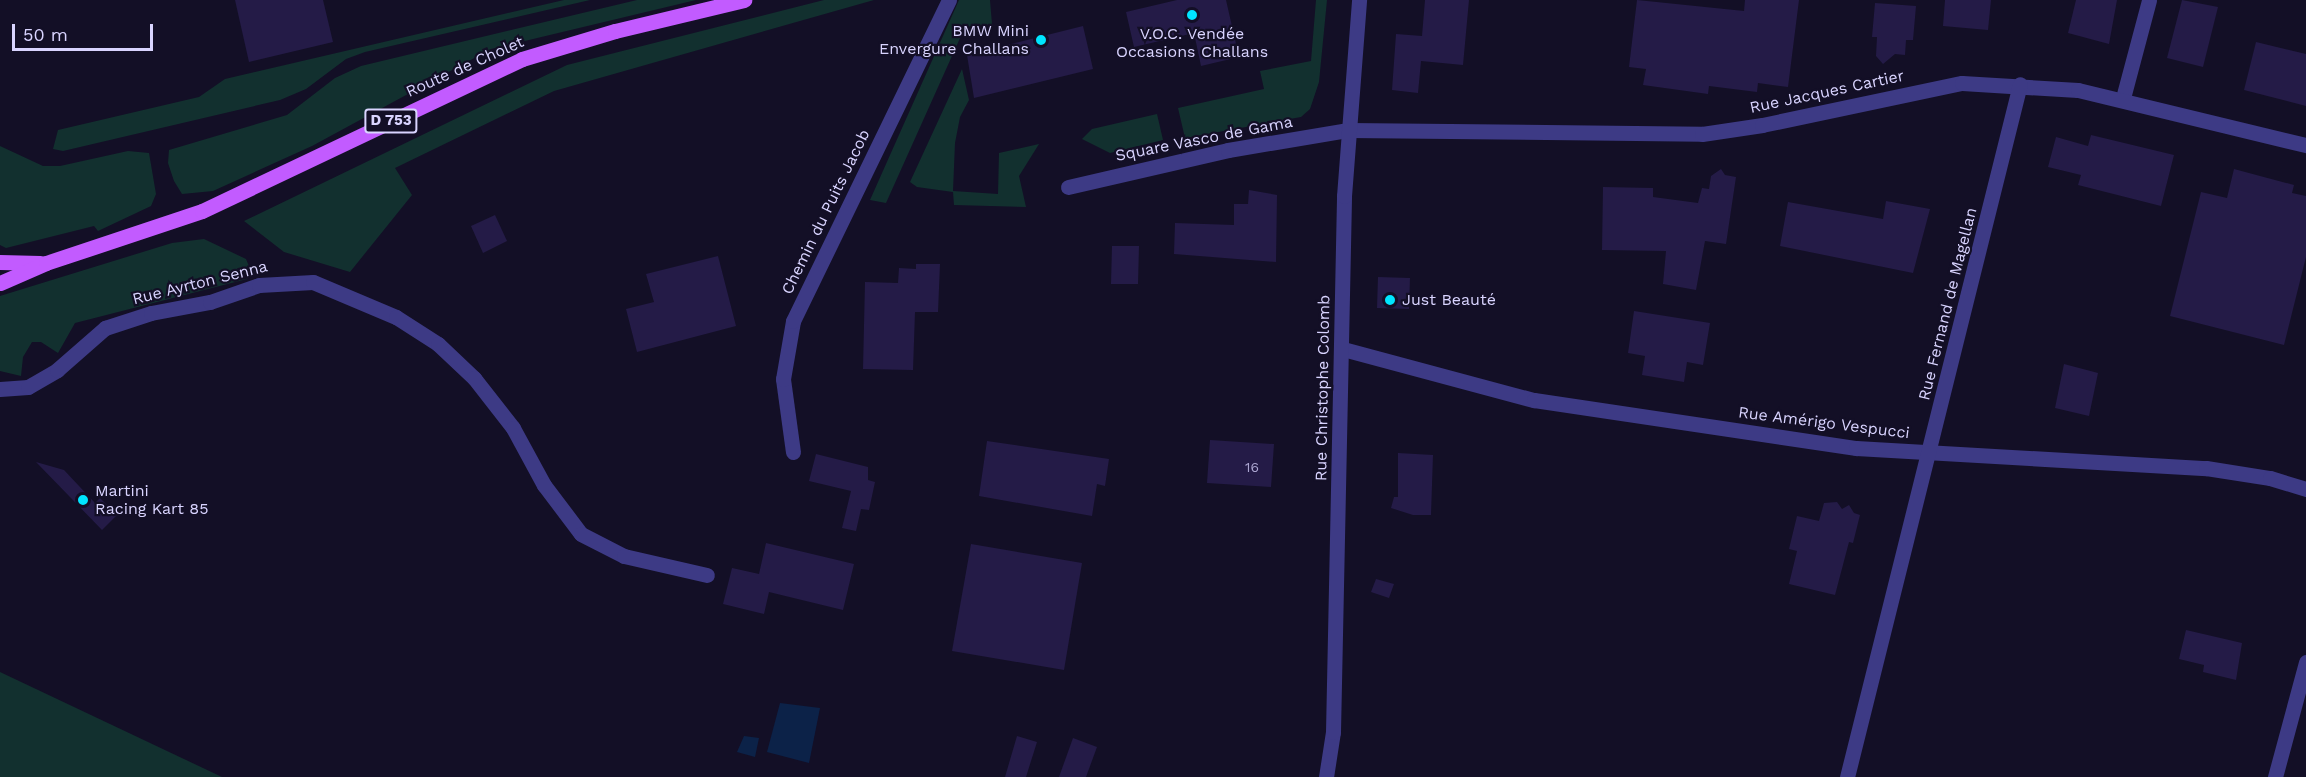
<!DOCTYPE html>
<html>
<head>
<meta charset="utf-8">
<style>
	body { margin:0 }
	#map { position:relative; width:2306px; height:777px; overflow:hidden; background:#130f26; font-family:"Work Sans",sans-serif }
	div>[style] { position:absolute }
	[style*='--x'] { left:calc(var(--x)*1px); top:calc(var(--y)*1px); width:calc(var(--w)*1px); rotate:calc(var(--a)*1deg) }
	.green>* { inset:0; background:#12302f }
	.water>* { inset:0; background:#0c2248 }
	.building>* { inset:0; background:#241b47 }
	.minor>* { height:15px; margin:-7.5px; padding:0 7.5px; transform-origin:7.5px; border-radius:7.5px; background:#3d3a85 }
	.major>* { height:15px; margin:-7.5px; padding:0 7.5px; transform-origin:7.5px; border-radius:7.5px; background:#c25bff }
	.dots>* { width:16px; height:16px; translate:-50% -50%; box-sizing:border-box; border:3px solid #130f26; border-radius:50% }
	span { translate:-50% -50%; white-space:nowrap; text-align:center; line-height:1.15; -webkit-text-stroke:4.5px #130f26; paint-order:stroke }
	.number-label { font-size:14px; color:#aca6d1 }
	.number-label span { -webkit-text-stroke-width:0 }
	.shield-label span { padding:2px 4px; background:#130f26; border:2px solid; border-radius:4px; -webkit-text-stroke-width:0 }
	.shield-label { font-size:15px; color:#d9d4ff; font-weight:700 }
	.poi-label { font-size:16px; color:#d9d4ff }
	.right { translate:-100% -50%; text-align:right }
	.left { translate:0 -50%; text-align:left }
	.street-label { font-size:16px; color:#d9d4ff }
	.scale { position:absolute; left:12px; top:24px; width:141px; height:27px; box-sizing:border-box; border:3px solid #d9d4ff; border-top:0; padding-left:8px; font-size:18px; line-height:21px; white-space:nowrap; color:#d9d4ff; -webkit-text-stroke:4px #130f26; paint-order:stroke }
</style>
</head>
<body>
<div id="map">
	<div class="green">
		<i style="clip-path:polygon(564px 0,590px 0,365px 52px,346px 59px,306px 89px,280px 100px,63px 151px,53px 149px,58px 130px,199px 97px,225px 79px)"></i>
		<i style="clip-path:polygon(637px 0,696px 0,491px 49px,312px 146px,213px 191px,182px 194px,174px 181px,168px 163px,169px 150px,287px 115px,335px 78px,361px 66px)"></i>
		<i style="clip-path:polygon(824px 0,874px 0,554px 91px,395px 168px,412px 195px,350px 272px,284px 252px,244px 221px,567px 65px)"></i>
		<i style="clip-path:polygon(959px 0,990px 0,992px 24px,965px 27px,886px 203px,870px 200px)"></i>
		<i style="clip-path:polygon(1316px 0,1327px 0,1319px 82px,1310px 109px,1301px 117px,1185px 138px,1178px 108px,1264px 89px,1260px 71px,1311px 61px)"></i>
		<i style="clip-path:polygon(962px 69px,969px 100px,960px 117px,955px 143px,953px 191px,998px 194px,999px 153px,1039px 144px,1019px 176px,1026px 207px,954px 205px,953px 192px,917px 187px,910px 182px)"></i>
		<i style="clip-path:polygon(1157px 114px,1163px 140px,1110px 153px,1082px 139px,1092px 129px)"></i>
		<i style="clip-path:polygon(0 146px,43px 166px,60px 166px,128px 151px,149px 153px,156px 194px,151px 206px,98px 231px,94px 226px,6px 248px,0 245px)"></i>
		<i style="clip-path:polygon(204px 239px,246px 259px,251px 271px,247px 279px,75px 323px,58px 353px,41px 342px,32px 342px,23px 357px,21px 376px,0 371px,0 296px,172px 243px)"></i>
		<i style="clip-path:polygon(0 672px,222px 777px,0 777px)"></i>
	</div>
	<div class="water">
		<i style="clip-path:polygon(780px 703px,820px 708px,809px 763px,767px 752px)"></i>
		<i style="clip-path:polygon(744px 736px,759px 738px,755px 757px,737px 752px)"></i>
	</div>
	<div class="building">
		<i style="clip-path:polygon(235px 0,323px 0,333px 42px,249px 62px)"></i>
		<i style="clip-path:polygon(1177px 0,1226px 0,1239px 57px,1201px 66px,1194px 33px,1134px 47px,1126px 12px)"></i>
		<i style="clip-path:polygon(1425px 0,1469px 0,1463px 65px,1421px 61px,1418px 93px,1392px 90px,1396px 34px,1422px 36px)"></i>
		<i style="clip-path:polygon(1637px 0,1744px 11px,1745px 0,1799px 0,1788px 87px,1758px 83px,1757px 92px,1709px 86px,1708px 94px,1643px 85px,1646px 69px,1629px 67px)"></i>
		<i style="clip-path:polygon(1945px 0,1991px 0,1988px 30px,1943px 26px)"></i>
		<i style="clip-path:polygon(2076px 0,2117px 0,2109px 44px,2068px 33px)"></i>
		<i style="clip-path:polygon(2182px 0,2218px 7px,2203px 67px,2167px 58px)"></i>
		<i style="clip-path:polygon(1875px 3px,1916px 6px,1913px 40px,1906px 40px,1905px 55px,1895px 54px,1883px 64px,1876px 56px,1877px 37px,1872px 37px)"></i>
		<i style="clip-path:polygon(1083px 26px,1093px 69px,974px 98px,967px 55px)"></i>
		<i style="clip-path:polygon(2256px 42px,2306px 54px,2306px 106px,2244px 90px)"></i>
		<i style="clip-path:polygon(2091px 135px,2174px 155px,2161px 206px,2078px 185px,2081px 175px,2048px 167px,2056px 137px,2088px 146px)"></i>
		<i style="clip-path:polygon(1721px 169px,1725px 175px,1736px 177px,1726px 244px,1705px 241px,1696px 290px,1663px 284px,1666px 251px,1602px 250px,1603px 187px,1653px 188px,1653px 197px,1698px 203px,1702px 188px,1709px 189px,1711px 176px)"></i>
		<i style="clip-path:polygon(2234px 169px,2294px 185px,2292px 193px,2306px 196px,2306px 257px,2284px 345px,2170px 316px,2201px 192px,2227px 198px)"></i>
		<i style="clip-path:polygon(1249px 190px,1277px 195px,1276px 262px,1174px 254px,1175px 223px,1234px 225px,1234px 204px,1248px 204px)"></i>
		<i style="clip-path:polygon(1886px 201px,1930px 209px,1913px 273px,1780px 246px,1788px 202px,1883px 219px)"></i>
		<i style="clip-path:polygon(495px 215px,507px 241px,483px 253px,471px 226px)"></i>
		<i style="clip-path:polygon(1112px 246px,1139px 246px,1138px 284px,1111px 284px)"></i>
		<i style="clip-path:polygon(718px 256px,736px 326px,637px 352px,626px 309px,654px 302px,646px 274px)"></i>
		<i style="clip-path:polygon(916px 264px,940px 264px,938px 312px,915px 312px,913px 370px,863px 369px,865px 282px,898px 283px,899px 268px,916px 269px)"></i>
		<i style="clip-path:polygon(1378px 277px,1410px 278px,1409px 309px,1377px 308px)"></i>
		<i style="clip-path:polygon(1634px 311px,1710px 323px,1703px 365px,1687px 362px,1684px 382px,1642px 375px,1645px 356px,1628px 353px)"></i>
		<i style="clip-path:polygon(2064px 364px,2098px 373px,2089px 416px,2055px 408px)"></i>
		<i style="clip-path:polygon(1210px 440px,1274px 444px,1271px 487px,1207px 483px)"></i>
		<i style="clip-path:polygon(987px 441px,1109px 459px,1105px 486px,1097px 484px,1092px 516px,979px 496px)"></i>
		<i style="clip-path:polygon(1398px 453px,1433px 455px,1431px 515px,1413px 515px,1391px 508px,1394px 497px,1398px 497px)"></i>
		<i style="clip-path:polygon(816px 454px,868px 467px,868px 480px,875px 482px,869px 510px,861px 509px,856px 531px,842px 528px,851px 491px,809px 481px)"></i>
		<i style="clip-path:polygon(36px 462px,64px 470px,95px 503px,100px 498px,117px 515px,102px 530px)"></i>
		<i style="clip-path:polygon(1837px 502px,1842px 509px,1849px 505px,1854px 513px,1860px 515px,1853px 543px,1849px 542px,1835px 595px,1789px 584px,1797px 551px,1789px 549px,1797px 516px,1819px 521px,1824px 503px)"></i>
		<i style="clip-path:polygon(766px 543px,854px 564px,843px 610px,769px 592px,764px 614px,723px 604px,732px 568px,759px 574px)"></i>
		<i style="clip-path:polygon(971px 544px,1082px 563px,1064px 670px,952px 651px)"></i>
		<i style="clip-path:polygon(1376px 579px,1394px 584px,1389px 598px,1371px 592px)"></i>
		<i style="clip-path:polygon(2186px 630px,2242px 643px,2236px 680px,2203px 672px,2204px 665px,2179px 659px)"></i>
		<i style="clip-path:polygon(1017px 736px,1037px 742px,1026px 777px,1005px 777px)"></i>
		<i style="clip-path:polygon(1073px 738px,1097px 747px,1086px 777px,1059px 777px)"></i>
	</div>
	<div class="minor">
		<i style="--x:2123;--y:98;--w:101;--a:-75.1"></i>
		<i style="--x:1068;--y:187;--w:164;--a:-13"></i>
		<i style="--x:1228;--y:150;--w:122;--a:-9.5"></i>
		<i style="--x:1348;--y:130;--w:354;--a:0.6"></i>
		<i style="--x:1702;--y:134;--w:61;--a:-8.5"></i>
		<i style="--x:1762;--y:125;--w:204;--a:-11.9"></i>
		<i style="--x:1962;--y:83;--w:116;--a:3.5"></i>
		<i style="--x:2078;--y:90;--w:235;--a:13.6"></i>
		<i style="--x:1343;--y:349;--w:198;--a:15"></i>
		<i style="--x:1534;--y:400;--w:326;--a:8.5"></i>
		<i style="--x:1856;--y:448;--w:351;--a:3.3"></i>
		<i style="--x:2206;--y:468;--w:65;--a:8.9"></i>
		<i style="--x:2270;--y:478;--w:38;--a:17"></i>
		<i style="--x:0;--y:389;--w:28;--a:-4"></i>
		<i style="--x:28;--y:387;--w:34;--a:-30"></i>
		<i style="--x:57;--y:370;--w:64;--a:-41.2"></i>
		<i style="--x:105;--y:328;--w:48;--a:-18.1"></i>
		<i style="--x:151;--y:313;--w:60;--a:-10.6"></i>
		<i style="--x:210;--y:302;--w:52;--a:-19.1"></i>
		<i style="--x:259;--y:285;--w:54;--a:-3.2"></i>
		<i style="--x:313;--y:282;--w:90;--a:22.9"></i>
		<i style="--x:396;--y:317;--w:50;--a:32.7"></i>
		<i style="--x:438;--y:344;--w:50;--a:43.4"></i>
		<i style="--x:474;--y:378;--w:63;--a:52"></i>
		<i style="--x:513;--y:428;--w:65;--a:61.5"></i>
		<i style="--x:544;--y:485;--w:61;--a:52.9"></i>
		<i style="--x:581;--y:534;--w:48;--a:27.1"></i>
		<i style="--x:624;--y:556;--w:85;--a:12.9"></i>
		<i style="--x:793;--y:452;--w:74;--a:-97.8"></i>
		<i style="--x:783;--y:379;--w:59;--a:-80.2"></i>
		<i style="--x:793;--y:321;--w:357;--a:-64.1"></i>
		<i style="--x:1326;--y:777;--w:46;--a:-81.2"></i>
		<i style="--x:1333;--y:732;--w:536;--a:-88.82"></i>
		<i style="--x:1344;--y:196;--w:197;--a:-85.6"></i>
		<i style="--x:1847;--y:777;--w:714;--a:-75.98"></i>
		<i style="--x:2275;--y:777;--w:119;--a:-74.9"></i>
	</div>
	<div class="major">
		<i style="--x:0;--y:262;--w:40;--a:1.4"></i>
		<i style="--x:0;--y:283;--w:50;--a:-23.5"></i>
		<i style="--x:46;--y:263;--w:164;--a:-18.4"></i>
		<i style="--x:202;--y:211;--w:354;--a:-25.4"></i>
		<i style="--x:522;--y:59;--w:97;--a:-16.8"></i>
		<i style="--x:615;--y:31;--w:133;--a:-13.5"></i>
	</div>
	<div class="dots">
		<i style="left:1192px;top:15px;background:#00e5ff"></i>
		<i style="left:1041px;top:40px;background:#00e5ff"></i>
		<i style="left:1390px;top:300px;background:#00e5ff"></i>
		<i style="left:83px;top:500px;background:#00e5ff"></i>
	</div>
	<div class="number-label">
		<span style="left:1252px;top:467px">16</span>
	</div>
	<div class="shield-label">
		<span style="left:391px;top:121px">D 753</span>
	</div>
	<div class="poi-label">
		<span class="right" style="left:1029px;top:40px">BMW Mini<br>Envergure Challans</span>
		<span style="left:1192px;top:43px">V.O.C. Vendée<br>Occasions Challans</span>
		<span class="left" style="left:1402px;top:300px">Just Beauté</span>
		<span class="left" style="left:95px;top:500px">Martini<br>Racing Kart 85</span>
	</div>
	<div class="street-label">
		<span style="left:465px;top:67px;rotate:-24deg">Route de Cholet</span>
		<span style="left:1827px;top:92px;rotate:-12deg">Rue Jacques Cartier</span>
		<span style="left:1204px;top:139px;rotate:-11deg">Square Vasco de Gama</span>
		<span style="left:826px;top:212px;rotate:-64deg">Chemin du Puits Jacob</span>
		<span style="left:200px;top:283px;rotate:-14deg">Rue Ayrton Senna</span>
		<span style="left:1948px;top:304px;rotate:-76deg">Rue Fernand de Magellan</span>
		<span style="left:1323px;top:388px;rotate:-89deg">Rue Christophe Colomb</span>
		<span style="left:1824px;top:423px;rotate:7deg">Rue Amérigo Vespucci</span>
	</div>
	<div class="scale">50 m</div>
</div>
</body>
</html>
